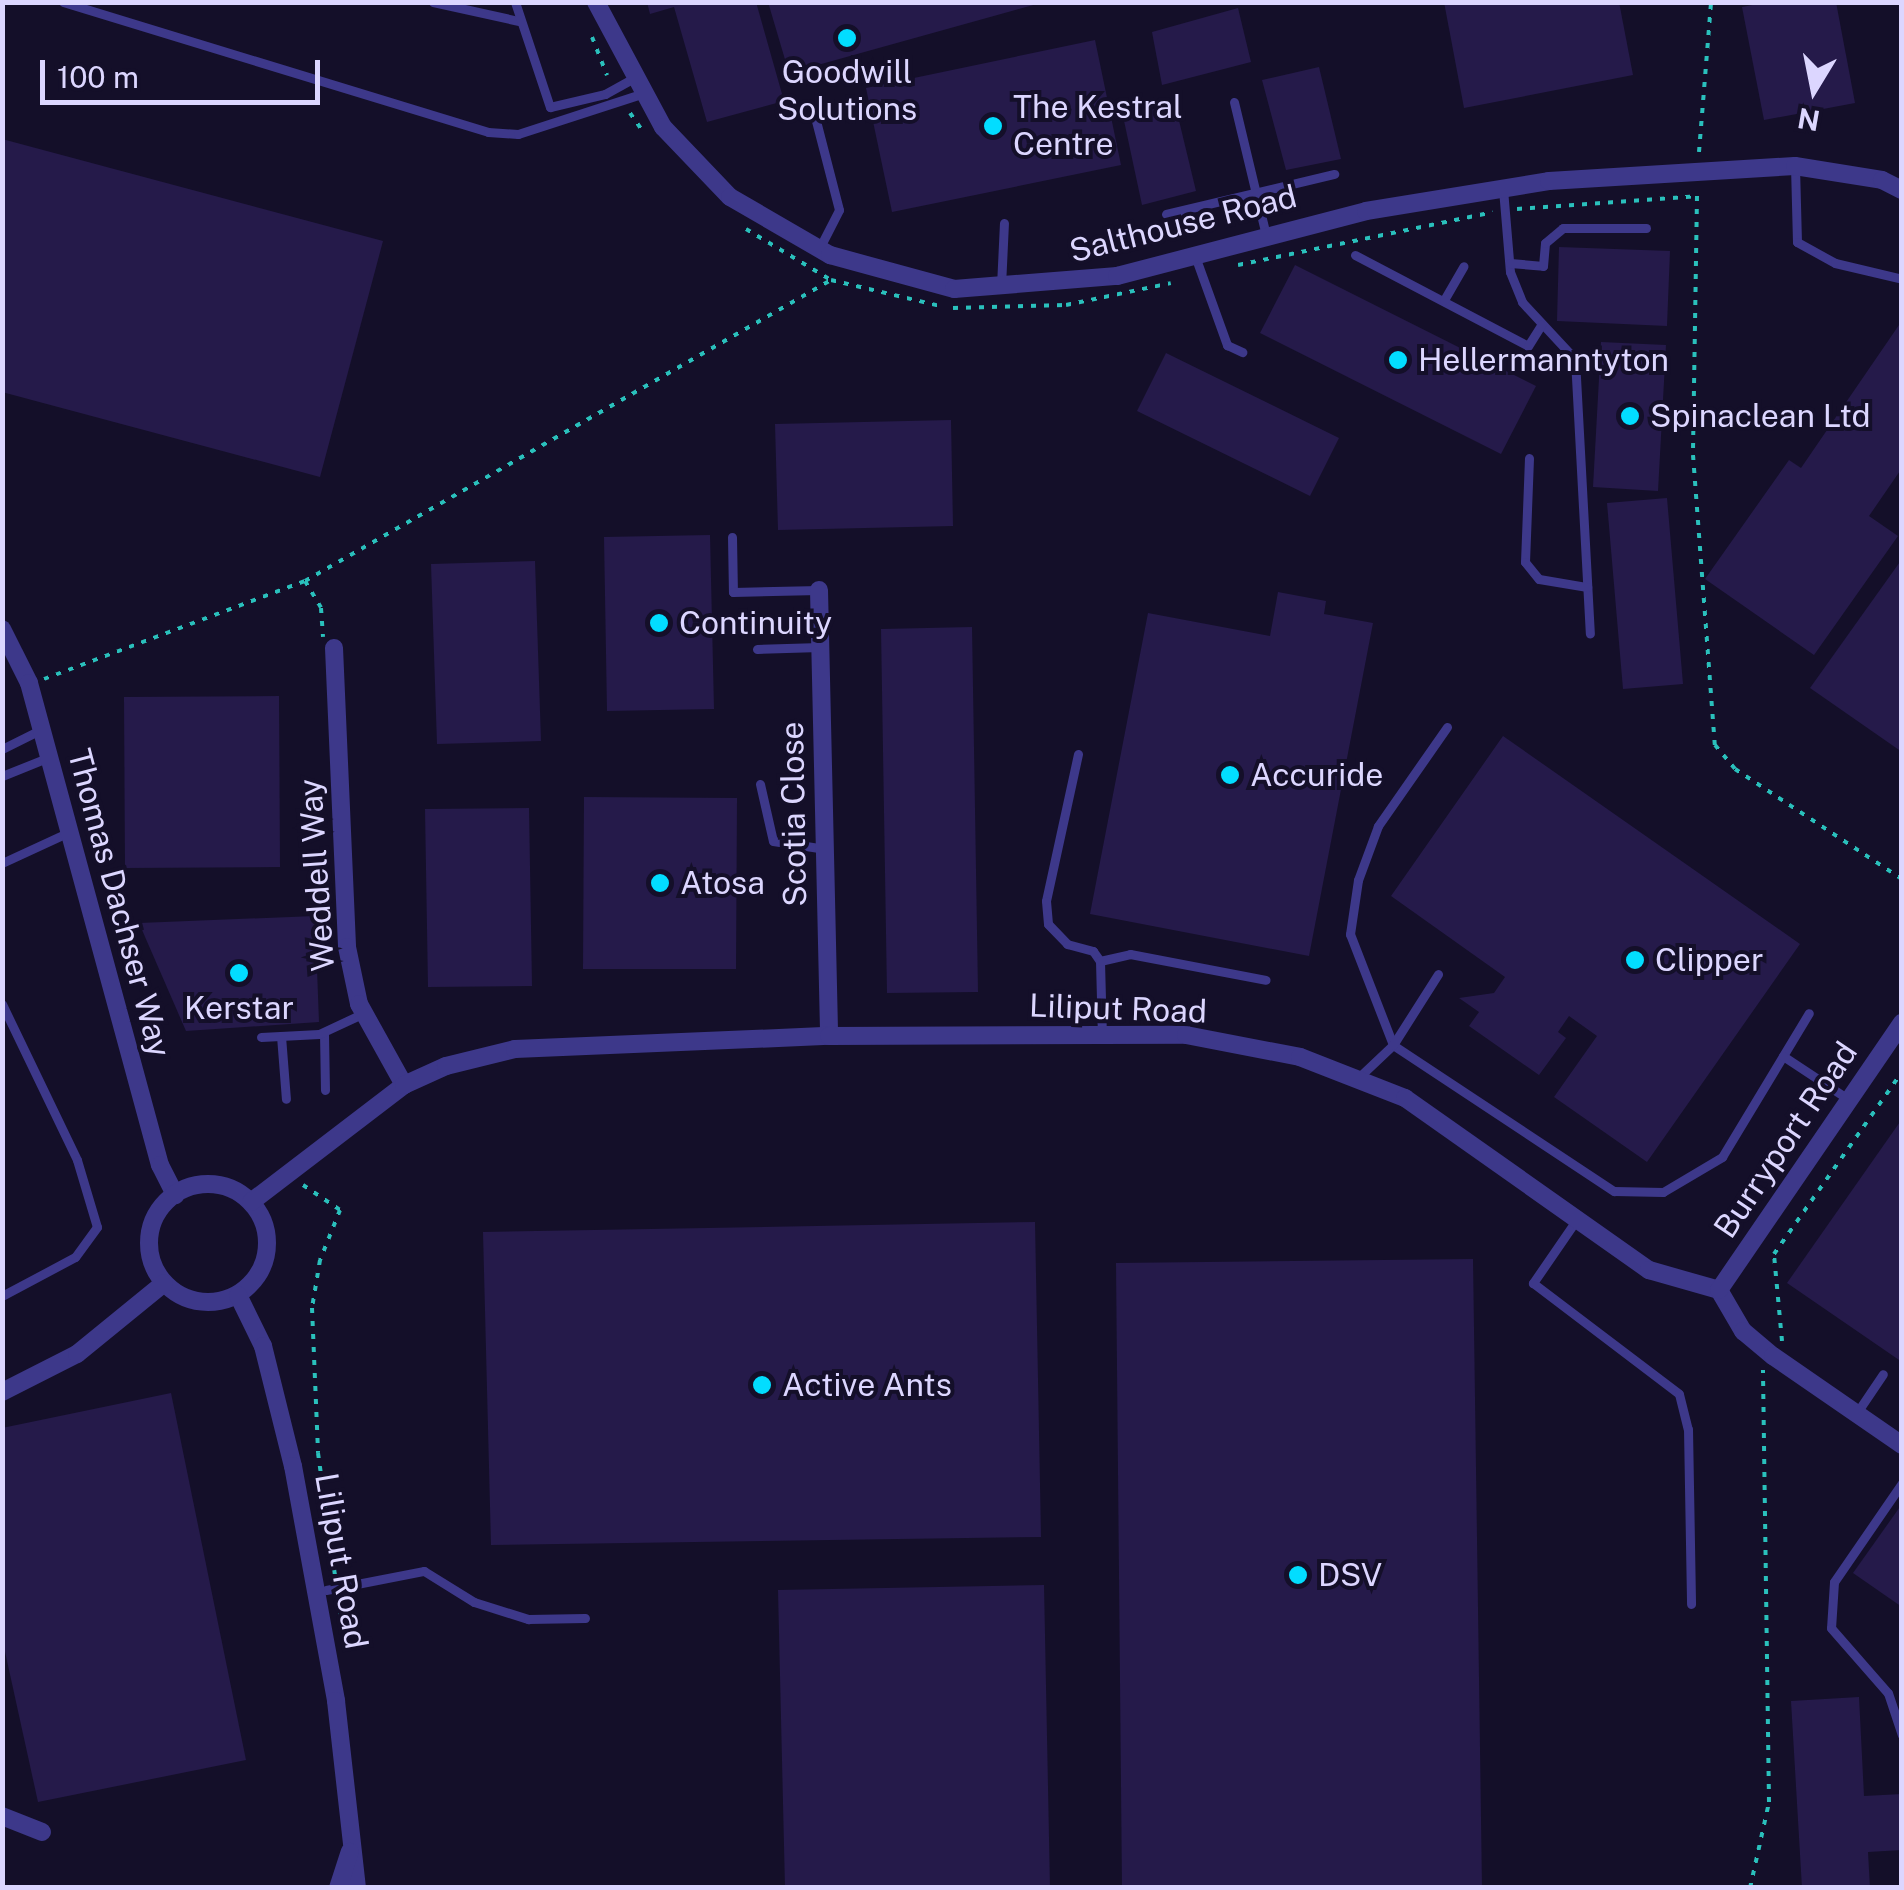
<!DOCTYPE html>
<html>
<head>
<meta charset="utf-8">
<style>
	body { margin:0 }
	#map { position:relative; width:1904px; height:1890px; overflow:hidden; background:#140f29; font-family:"Public Sans",sans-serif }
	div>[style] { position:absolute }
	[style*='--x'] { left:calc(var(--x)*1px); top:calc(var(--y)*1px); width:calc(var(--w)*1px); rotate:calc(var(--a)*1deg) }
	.building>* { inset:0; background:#251a4a }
	.path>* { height:4px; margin-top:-2px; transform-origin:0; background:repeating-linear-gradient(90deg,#2ac0bc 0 5px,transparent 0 13px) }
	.service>* { height:9px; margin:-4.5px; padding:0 4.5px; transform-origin:4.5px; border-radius:4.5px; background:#3d388a }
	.minor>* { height:18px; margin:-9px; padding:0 9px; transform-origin:9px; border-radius:9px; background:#3d388a }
	.minor>.ring { margin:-9px; padding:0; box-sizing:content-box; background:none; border:18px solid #3d388a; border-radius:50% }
	.dots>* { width:28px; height:28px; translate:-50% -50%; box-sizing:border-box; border:5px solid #140f29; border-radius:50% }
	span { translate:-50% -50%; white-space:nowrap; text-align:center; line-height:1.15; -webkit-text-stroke:8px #140f29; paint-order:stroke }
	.poi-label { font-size:32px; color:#dcd6ff }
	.left { translate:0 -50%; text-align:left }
	.street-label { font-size:32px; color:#dcd6ff }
	.frame { position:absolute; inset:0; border:5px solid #dcd6ff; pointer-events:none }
	.north { position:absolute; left:1764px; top:40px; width:100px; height:100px; -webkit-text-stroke:8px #140f29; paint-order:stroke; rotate:190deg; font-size:28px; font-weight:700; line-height:40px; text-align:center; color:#dcd6ff }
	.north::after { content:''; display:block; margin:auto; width:35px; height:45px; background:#dcd6ff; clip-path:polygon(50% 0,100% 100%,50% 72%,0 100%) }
	.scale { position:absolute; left:40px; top:60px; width:280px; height:45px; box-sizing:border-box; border:5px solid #dcd6ff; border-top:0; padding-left:12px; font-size:30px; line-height:35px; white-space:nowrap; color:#dcd6ff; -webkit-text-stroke:8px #140f29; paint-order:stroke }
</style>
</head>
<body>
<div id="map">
	<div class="building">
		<i style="clip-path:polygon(647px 2px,756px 2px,784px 101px,707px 122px,674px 7px,650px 14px)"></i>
		<i style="clip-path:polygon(768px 2px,1037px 2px,1037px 4px,789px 73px)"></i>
		<i style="clip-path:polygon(1444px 2px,1619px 2px,1633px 75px,1464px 108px)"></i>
		<i style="clip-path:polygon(1768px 2px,1836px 2px,1855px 103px,1764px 120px,1742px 7px)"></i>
		<i style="clip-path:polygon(1238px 8px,1251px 62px,1162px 85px,1152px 32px)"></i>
		<i style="clip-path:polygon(1095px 40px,1121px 165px,892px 212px,866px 88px)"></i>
		<i style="clip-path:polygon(1319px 67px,1341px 159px,1286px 170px,1262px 80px)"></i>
		<i style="clip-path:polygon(1175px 104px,1196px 191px,1142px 205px,1123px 116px)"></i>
		<i style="clip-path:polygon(2px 139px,383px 241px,320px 477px,2px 392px)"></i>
		<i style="clip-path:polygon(1559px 247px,1670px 251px,1667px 326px,1557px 321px)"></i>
		<i style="clip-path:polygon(1295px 265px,1536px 386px,1501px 454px,1260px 333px)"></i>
		<i style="clip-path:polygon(1899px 325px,1902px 468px,1869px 516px,1898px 536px,1814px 655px,1705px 579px,1789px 460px,1801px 468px)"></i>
		<i style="clip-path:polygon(1601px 342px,1666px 345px,1658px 491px,1593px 487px)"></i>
		<i style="clip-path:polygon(1166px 353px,1339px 438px,1310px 496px,1137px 411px)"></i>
		<i style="clip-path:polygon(951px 420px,953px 526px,778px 530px,775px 424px)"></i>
		<i style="clip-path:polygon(1667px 498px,1683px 684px,1623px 689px,1607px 503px)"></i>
		<i style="clip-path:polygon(710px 535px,714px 709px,607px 711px,604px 537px)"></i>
		<i style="clip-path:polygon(1902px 559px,1902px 752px,1810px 688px)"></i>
		<i style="clip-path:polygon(535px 561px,541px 741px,437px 744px,431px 564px)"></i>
		<i style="clip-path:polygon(1278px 592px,1326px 601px,1324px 614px,1373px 623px,1309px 956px,1090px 914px,1148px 613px,1270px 636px)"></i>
		<i style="clip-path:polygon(972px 627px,978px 992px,887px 993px,881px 629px)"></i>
		<i style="clip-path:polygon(279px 696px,280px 867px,125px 868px,124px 697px)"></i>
		<i style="clip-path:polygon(1503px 736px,1800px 944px,1647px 1162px,1554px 1097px,1597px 1036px,1569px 1016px,1558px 1032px,1566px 1038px,1539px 1075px,1469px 1026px,1479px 1012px,1459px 998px,1494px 993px,1505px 977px,1391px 896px)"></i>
		<i style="clip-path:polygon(584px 797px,737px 798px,736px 969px,583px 969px)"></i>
		<i style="clip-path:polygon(529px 808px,532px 986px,428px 987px,425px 809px)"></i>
		<i style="clip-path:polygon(315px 916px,319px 1022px,186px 1031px,139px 923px)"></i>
		<i style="clip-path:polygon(1902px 1119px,1902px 1362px,1787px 1283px)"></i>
		<i style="clip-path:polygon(1035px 1222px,1041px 1537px,491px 1545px,483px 1232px)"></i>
		<i style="clip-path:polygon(1473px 1259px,1482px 1888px,1122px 1888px,1116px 1263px)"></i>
		<i style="clip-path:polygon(171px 1393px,246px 1760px,38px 1802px,2px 1638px,2px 1428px)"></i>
		<i style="clip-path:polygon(1902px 1504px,1902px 1607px,1853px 1573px)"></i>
		<i style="clip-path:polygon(1044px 1585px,1050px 1888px,785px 1888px,778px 1590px)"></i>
		<i style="clip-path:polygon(1859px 1697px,1864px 1796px,1902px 1794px,1902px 1850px,1868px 1852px,1870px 1888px,1802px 1888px,1791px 1701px)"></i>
	</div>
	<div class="path">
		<i style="--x:592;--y:37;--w:41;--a:68.5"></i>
		<i style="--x:630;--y:113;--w:21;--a:55"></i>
		<i style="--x:1699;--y:152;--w:150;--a:-85.4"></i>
		<i style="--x:1697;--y:196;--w:259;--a:90.9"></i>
		<i style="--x:1693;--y:455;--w:291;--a:85.7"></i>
		<i style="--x:1715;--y:745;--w:31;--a:50"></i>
		<i style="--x:1735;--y:769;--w:200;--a:33.4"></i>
		<i style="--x:1517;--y:209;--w:180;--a:-4.1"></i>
		<i style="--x:746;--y:229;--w:99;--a:31"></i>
		<i style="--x:831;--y:280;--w:116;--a:13.4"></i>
		<i style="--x:1238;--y:265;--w:260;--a:-11.7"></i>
		<i style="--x:953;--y:308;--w:113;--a:-1.5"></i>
		<i style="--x:1066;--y:305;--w:107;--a:-11.8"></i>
		<i style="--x:305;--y:581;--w:31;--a:59"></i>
		<i style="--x:321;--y:608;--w:29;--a:86"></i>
		<i style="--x:44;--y:679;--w:279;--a:-20.6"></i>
		<i style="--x:305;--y:581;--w:606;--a:-29.78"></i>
		<i style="--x:303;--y:1185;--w:45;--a:34"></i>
		<i style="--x:340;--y:1210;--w:54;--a:111.8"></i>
		<i style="--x:320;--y:1260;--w:49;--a:99.5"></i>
		<i style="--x:312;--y:1308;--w:145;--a:87.6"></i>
		<i style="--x:318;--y:1453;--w:123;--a:82.1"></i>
		<i style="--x:1782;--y:1341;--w:87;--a:-95.3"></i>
		<i style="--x:1774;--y:1254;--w:223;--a:-54.9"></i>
		<i style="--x:339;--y:1599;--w:21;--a:85"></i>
		<i style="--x:1750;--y:1888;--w:88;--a:-77.5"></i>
		<i style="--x:1769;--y:1802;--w:432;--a:-90.8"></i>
	</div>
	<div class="service">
		<i style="--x:63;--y:2;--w:444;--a:17"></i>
		<i style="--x:488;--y:132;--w:30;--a:4"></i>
		<i style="--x:518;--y:134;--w:129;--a:-18"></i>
		<i style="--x:433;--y:2;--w:88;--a:12.5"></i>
		<i style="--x:515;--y:2;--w:111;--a:71.6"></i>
		<i style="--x:550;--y:107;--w:57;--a:-13.3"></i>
		<i style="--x:605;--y:94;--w:31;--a:-29"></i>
		<i style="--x:1234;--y:102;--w:137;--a:76.5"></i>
		<i style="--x:814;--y:113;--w:100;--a:75.5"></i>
		<i style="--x:839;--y:210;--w:44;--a:117.1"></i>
		<i style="--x:1795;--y:166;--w:76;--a:88.5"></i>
		<i style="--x:1797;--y:242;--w:43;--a:28.9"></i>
		<i style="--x:1835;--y:263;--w:69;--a:13.4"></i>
		<i style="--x:1503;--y:189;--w:83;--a:85.2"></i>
		<i style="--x:1510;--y:272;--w:32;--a:68"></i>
		<i style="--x:1522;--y:302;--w:78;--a:47.1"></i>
		<i style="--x:1575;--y:359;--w:275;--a:86.9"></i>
		<i style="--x:1166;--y:214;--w:173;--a:-13.4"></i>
		<i style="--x:1355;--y:255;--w:195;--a:27.7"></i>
		<i style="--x:1528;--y:346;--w:25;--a:-58"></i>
		<i style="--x:1195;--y:256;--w:95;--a:70.2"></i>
		<i style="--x:1227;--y:345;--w:17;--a:25"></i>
		<i style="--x:1510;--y:263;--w:33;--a:5"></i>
		<i style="--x:1543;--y:266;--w:23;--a:-85"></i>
		<i style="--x:1545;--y:243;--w:23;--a:-40"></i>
		<i style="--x:1563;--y:228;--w:83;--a:0"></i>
		<i style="--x:1001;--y:286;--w:63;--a:-87.3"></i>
		<i style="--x:1444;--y:300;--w:39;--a:-60"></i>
		<i style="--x:1529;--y:458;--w:104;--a:92.2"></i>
		<i style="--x:1525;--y:562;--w:22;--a:51"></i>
		<i style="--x:1539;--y:579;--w:49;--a:9.5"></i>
		<i style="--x:732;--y:537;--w:55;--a:89"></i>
		<i style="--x:733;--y:592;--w:86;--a:-1.3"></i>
		<i style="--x:757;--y:649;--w:63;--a:-1.8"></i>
		<i style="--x:1447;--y:727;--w:121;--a:124.9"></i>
		<i style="--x:1378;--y:826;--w:58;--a:110.3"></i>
		<i style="--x:1358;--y:880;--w:55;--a:98.4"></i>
		<i style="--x:1350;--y:934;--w:119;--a:68.8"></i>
		<i style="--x:1393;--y:1045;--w:265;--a:33.5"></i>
		<i style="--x:1614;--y:1191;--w:49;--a:1.2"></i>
		<i style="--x:1663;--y:1192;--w:69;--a:-30.7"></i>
		<i style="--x:1722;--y:1157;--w:168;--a:-58.9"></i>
		<i style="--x:2;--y:749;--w:42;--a:-26.6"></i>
		<i style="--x:1078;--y:754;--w:150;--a:102.3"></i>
		<i style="--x:1046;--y:901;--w:23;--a:85"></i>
		<i style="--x:1048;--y:924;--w:28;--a:46"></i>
		<i style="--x:1067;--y:944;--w:27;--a:15"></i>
		<i style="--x:1093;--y:951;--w:12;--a:55"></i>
		<i style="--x:1100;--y:961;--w:75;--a:88.5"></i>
		<i style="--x:2;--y:776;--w:48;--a:-21.8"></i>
		<i style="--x:760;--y:784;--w:58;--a:77.2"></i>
		<i style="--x:773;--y:841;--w:53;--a:8.7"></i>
		<i style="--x:2;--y:863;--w:74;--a:-24.8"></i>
		<i style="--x:1100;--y:961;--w:31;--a:-13"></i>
		<i style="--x:1130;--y:954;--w:138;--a:10.8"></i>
		<i style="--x:2;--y:1004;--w:173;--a:64.3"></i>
		<i style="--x:77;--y:1160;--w:70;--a:73.4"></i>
		<i style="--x:97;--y:1227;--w:37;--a:126"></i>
		<i style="--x:75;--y:1257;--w:83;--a:151.9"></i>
		<i style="--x:324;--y:1033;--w:57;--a:89"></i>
		<i style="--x:281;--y:1036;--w:63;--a:85.5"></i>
		<i style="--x:261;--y:1037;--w:58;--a:-3"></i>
		<i style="--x:319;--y:1034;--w:50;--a:-25"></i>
		<i style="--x:1783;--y:1056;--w:78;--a:33.5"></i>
		<i style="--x:1358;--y:1078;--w:48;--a:-43.3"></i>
		<i style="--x:1393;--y:1045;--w:84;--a:-57.6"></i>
		<i style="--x:1577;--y:1219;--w:78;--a:124.5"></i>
		<i style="--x:1533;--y:1283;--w:183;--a:37.2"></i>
		<i style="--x:1679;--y:1394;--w:36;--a:76"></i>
		<i style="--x:1688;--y:1429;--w:175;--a:89"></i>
		<i style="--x:1856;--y:1414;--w:48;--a:-56"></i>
		<i style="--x:1902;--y:1483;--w:120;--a:124.5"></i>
		<i style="--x:1834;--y:1582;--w:46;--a:93.7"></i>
		<i style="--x:1831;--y:1628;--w:86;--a:48.8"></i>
		<i style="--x:1888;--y:1693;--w:44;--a:71.6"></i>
		<i style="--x:326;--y:1590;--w:100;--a:-11"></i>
		<i style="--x:424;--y:1571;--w:59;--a:31.8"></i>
		<i style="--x:474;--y:1602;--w:57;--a:17.5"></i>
		<i style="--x:528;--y:1619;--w:57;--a:-1"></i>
	</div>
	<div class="minor">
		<i style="--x:596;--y:2;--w:142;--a:61.8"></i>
		<i style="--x:663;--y:127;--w:97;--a:46.3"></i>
		<i style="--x:730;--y:197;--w:116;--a:30.1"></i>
		<i style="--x:830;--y:255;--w:129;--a:15.3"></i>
		<i style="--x:954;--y:289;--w:164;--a:-4.6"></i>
		<i style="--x:1117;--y:276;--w:257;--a:-14.6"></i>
		<i style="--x:1366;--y:211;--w:185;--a:-9.3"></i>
		<i style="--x:1549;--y:181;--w:246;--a:-3.5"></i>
		<i style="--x:1795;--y:166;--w:88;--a:9.1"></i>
		<i style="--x:1882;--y:180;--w:22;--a:27"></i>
		<i style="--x:819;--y:590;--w:446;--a:88.7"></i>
		<i style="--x:2;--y:629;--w:60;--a:63.4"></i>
		<i style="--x:29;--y:683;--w:499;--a:74.8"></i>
		<i style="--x:160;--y:1165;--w:34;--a:63"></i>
		<i style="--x:334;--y:648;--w:299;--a:87.5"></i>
		<i style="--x:347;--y:947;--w:58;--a:78.1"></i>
		<i style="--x:359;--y:1004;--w:93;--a:60.9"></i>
		<i class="ring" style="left:149px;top:1184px;width:100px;height:100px"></i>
		<i style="--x:251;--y:1202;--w:193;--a:-37.4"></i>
		<i style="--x:404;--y:1085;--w:46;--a:-24.3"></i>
		<i style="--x:446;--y:1066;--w:71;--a:-13.8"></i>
		<i style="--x:515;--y:1049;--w:314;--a:-2.4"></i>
		<i style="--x:829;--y:1036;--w:357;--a:-0.2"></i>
		<i style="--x:1186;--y:1035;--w:116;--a:10.9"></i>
		<i style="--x:1300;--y:1057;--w:113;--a:21.3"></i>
		<i style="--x:1405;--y:1098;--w:299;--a:35.2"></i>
		<i style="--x:1649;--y:1270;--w:73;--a:15.9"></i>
		<i style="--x:1719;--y:1290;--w:48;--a:59.7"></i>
		<i style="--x:1743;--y:1331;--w:39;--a:40"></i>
		<i style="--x:1773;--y:1356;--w:157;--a:34.6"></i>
		<i style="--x:1719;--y:1290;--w:324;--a:-55.6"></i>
		<i style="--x:238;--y:1295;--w:57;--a:63.9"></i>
		<i style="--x:263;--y:1346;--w:124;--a:76"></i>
		<i style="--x:293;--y:1466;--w:239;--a:79.6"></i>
		<i style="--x:336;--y:1701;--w:188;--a:83.6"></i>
		<i style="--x:2;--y:1392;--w:84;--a:-26.9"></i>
		<i style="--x:77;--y:1354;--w:112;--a:-39.2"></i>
		<i style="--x:2;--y:1816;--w:43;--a:21.8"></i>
		<i style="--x:338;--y:1888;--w:38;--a:-72"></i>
	</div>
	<div class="dots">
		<i style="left:847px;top:38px;background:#02ddff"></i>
		<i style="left:993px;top:126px;background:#02ddff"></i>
		<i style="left:1398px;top:360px;background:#02ddff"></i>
		<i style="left:1630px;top:416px;background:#02ddff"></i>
		<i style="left:659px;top:623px;background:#02ddff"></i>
		<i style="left:1230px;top:775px;background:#02ddff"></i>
		<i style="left:660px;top:883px;background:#02ddff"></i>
		<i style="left:1635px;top:960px;background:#02ddff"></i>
		<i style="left:239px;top:973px;background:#02ddff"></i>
		<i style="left:762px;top:1385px;background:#02ddff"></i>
		<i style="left:1298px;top:1575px;background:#02ddff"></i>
	</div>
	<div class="poi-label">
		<span style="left:847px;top:91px">Goodwill<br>Solutions</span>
		<span class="left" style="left:1013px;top:126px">The Kestral<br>Centre</span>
		<span class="left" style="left:1418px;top:360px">Hellermanntyton</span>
		<span class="left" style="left:1650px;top:416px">Spinaclean Ltd</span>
		<span class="left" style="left:679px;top:623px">Continuity</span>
		<span class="left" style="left:1250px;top:775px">Accuride</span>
		<span class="left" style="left:680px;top:883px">Atosa</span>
		<span class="left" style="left:1655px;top:960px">Clipper</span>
		<span style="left:239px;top:1008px">Kerstar</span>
		<span class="left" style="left:782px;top:1385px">Active Ants</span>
		<span class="left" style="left:1318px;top:1575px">DSV</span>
	</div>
	<div class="street-label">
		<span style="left:1183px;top:224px;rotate:-14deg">Salthouse Road</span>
		<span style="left:794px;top:814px;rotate:-91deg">Scotia Close</span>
		<span style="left:317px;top:875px;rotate:-94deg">Weddell Way</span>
		<span style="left:119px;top:903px;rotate:75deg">Thomas Dachser Way</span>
		<span style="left:1118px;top:1009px;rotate:2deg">Liliput Road</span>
		<span style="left:1786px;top:1140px;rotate:-56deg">Burryport Road</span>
		<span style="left:341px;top:1561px;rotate:80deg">Liliput Road</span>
	</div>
	<div class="frame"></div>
	<div class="north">N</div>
	<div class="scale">100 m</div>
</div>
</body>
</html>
